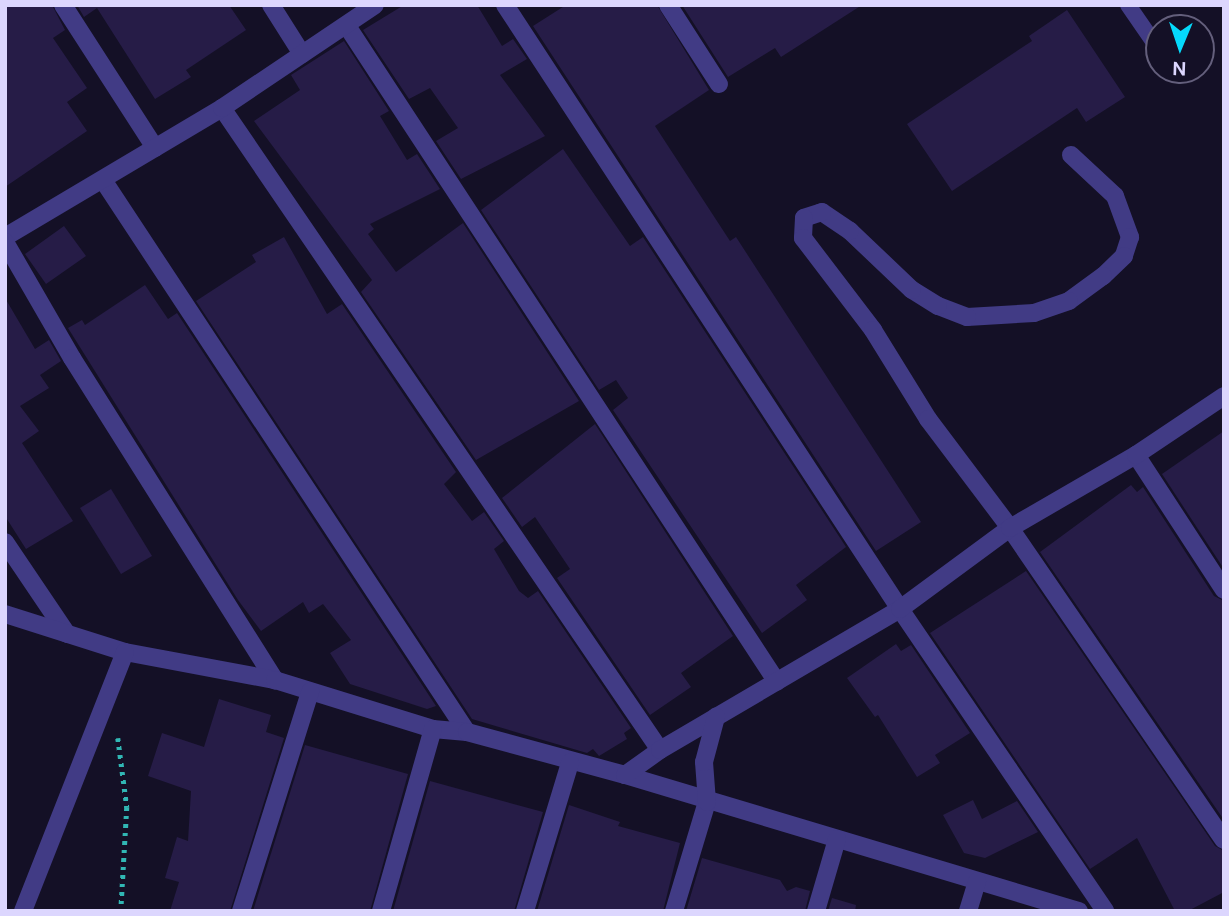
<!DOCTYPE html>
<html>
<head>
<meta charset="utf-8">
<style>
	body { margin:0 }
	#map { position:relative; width:1229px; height:916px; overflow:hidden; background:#141026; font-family:"DM Sans",sans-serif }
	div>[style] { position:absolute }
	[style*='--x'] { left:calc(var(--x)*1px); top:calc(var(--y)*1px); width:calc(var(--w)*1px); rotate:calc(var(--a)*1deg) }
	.building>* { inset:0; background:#261c47 }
	.path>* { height:4.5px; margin-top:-2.25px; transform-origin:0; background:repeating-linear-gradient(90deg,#31b7b4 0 3.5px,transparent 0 8.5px) }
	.service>* { height:16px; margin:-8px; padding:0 8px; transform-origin:8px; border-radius:8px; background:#413b85 }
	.minor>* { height:18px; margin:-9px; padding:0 9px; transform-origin:9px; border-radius:9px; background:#413b85 }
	span { translate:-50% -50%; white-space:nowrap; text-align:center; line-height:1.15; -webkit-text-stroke:7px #141026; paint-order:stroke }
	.frame { position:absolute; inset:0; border:7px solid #dcd6fe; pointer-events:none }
	.north { position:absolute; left:1145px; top:14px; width:70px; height:70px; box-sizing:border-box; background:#141026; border:2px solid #645f7c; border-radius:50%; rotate:182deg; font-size:19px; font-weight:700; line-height:28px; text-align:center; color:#dcd6fe }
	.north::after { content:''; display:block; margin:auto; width:24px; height:32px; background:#05d9fb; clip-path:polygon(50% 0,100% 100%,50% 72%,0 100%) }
</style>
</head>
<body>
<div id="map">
	<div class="building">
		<i style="clip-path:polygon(5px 5px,52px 5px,65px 30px,53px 38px,87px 88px,67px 102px,87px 131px,5px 187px)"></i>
		<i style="clip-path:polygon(77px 5px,229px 5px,246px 30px,186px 70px,191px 77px,155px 99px,97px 8px,84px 17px)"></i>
		<i style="clip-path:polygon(404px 5px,477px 5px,502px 46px,513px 39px,527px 59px,500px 75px,545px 136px,461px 179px,436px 141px,458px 128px,430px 88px,409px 99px,363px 30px)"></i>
		<i style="clip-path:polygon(566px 5px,657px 5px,709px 90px,655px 126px,730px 241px,736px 237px,921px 522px,876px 551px,533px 26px)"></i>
		<i style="clip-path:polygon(682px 5px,862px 5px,781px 57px,775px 48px,728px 77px)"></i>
		<i style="clip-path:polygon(1067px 10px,1125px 97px,1086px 122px,1077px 108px,952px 191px,907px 124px,1032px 41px,1029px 36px)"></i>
		<i style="clip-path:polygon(344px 41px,389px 111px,380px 116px,407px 160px,417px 154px,440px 189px,370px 224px,374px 229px,368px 234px,396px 272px,463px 223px,579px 401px,476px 460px,361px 292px,372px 280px,254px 121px,300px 90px,291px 75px)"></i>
		<i style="clip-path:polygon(563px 149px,630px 246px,643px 237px,846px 547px,796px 585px,807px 600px,762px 633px,613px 410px,628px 398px,616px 380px,599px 390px,481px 210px)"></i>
		<i style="clip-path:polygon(64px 226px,86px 256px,46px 284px,25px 254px)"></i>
		<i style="clip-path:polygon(284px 237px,327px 314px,342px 304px,456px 472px,444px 484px,472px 521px,484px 512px,504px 541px,494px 549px,519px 591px,528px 598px,538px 591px,631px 728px,624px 733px,627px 739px,599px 756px,593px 749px,587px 753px,472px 719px,196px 301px,256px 262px,252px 255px)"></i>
		<i style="clip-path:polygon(145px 285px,168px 319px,177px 313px,436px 706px,427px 709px,350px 684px,330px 653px,351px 640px,323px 604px,309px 613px,303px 602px,261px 631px,238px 600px,68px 328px,82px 320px,85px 325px)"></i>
		<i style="clip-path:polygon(5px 298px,35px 349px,49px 340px,61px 361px,40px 375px,49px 388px,20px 406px,39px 431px,22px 443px,73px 521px,26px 549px,5px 516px)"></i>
		<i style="clip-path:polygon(595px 424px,733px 636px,681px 673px,691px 687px,650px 715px,557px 578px,570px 569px,535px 517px,522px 527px,502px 498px)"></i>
		<i style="clip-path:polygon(1224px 431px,1224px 569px,1162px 474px)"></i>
		<i style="clip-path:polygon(1131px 485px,1137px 492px,1143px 487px,1214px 596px,1224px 601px,1224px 820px,1040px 552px)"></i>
		<i style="clip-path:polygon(111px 489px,152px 556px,121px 574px,80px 508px)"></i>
		<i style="clip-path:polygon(1026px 571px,1215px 846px,1224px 851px,1224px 892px,1188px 911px,1175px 911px,1137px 838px,1090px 869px,930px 633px)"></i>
		<i style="clip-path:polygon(896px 644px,901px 651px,911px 645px,970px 733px,935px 755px,940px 763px,917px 777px,878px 715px,875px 717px,847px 678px)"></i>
		<i style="clip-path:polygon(219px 699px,271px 715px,266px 732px,284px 738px,230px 911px,170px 911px,179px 882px,165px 878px,177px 837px,188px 841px,191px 791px,148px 776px,162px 733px,204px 747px)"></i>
		<i style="clip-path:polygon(305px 745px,408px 774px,370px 911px,253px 911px)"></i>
		<i style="clip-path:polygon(430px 781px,543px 812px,514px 911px,393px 911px)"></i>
		<i style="clip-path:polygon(973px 800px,982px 819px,1017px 801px,1038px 832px,985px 858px,964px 853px,943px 815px)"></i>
		<i style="clip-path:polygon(569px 805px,620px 822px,618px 826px,680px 843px,663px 911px,537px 911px)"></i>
		<i style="clip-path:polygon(702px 858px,780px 880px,787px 891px,796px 887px,810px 891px,805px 911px,686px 911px)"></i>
		<i style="clip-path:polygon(832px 898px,856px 905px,855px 911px,828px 911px)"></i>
	</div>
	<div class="path">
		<i style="--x:118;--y:738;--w:70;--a:82.6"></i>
		<i style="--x:127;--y:807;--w:104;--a:93.3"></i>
	</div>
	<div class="service">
		<i style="--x:1128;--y:5;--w:55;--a:55.4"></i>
	</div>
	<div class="minor">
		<i style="--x:63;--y:5;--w:170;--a:57.2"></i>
		<i style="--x:271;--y:5;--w:58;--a:57.7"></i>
		<i style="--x:505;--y:5;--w:722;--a:56.82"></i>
		<i style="--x:900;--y:609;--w:365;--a:55.8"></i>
		<i style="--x:668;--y:5;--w:94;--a:57.2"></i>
		<i style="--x:347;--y:26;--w:784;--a:56.76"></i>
		<i style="--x:222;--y:108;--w:777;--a:55.7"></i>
		<i style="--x:1071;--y:155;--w:60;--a:43"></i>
		<i style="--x:1115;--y:196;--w:44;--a:69.9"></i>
		<i style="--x:1130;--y:237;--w:20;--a:108"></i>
		<i style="--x:1124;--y:256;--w:29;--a:136"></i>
		<i style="--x:1103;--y:276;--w:42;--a:143.7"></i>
		<i style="--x:1069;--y:301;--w:37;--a:161"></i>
		<i style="--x:1034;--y:313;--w:67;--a:176.6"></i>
		<i style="--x:967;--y:317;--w:31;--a:-159"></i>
		<i style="--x:938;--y:306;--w:31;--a:-148"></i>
		<i style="--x:912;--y:290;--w:86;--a:-136.4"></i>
		<i style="--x:850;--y:231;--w:34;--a:-146"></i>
		<i style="--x:822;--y:212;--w:19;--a:162"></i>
		<i style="--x:804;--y:218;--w:20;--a:93"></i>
		<i style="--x:803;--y:238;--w:116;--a:52.7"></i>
		<i style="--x:873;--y:330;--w:105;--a:58.3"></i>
		<i style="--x:928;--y:419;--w:136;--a:53"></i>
		<i style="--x:1010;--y:528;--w:378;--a:55.6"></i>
		<i style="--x:103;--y:180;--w:661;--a:56.6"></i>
		<i style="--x:5;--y:237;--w:252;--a:-30.7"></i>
		<i style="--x:222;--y:108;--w:184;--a:-33.9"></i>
		<i style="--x:5;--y:242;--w:134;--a:60"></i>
		<i style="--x:72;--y:358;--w:381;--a:57.8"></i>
		<i style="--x:1136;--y:455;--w:161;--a:56.9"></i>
		<i style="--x:5;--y:542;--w:111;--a:56"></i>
		<i style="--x:5;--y:614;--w:126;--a:17.6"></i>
		<i style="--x:125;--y:652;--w:153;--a:10.6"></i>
		<i style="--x:275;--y:680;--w:165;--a:17.2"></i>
		<i style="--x:433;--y:729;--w:34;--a:5"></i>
		<i style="--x:467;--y:732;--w:164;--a:15.2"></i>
		<i style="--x:625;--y:775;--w:474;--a:16.7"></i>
		<i style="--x:625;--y:775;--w:43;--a:-35.5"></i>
		<i style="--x:660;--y:750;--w:278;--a:-30.4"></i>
		<i style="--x:900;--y:609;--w:137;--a:-36.4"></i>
		<i style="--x:1010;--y:528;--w:146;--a:-30.1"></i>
		<i style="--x:1136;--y:455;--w:106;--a:-33.8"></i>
		<i style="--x:23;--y:911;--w:278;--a:-68.5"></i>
		<i style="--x:241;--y:911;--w:230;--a:-72.5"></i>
		<i style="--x:381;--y:911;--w:189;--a:-74.1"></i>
		<i style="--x:525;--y:911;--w:155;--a:-73.1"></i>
		<i style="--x:674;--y:911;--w:114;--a:-73.2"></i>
		<i style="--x:707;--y:802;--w:40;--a:-94.3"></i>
		<i style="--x:704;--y:762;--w:47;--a:-75.1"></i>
		<i style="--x:816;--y:911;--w:75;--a:-73.7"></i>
		<i style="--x:968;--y:911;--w:31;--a:-73"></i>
	</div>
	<div class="frame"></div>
	<div class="north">N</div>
</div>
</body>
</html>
